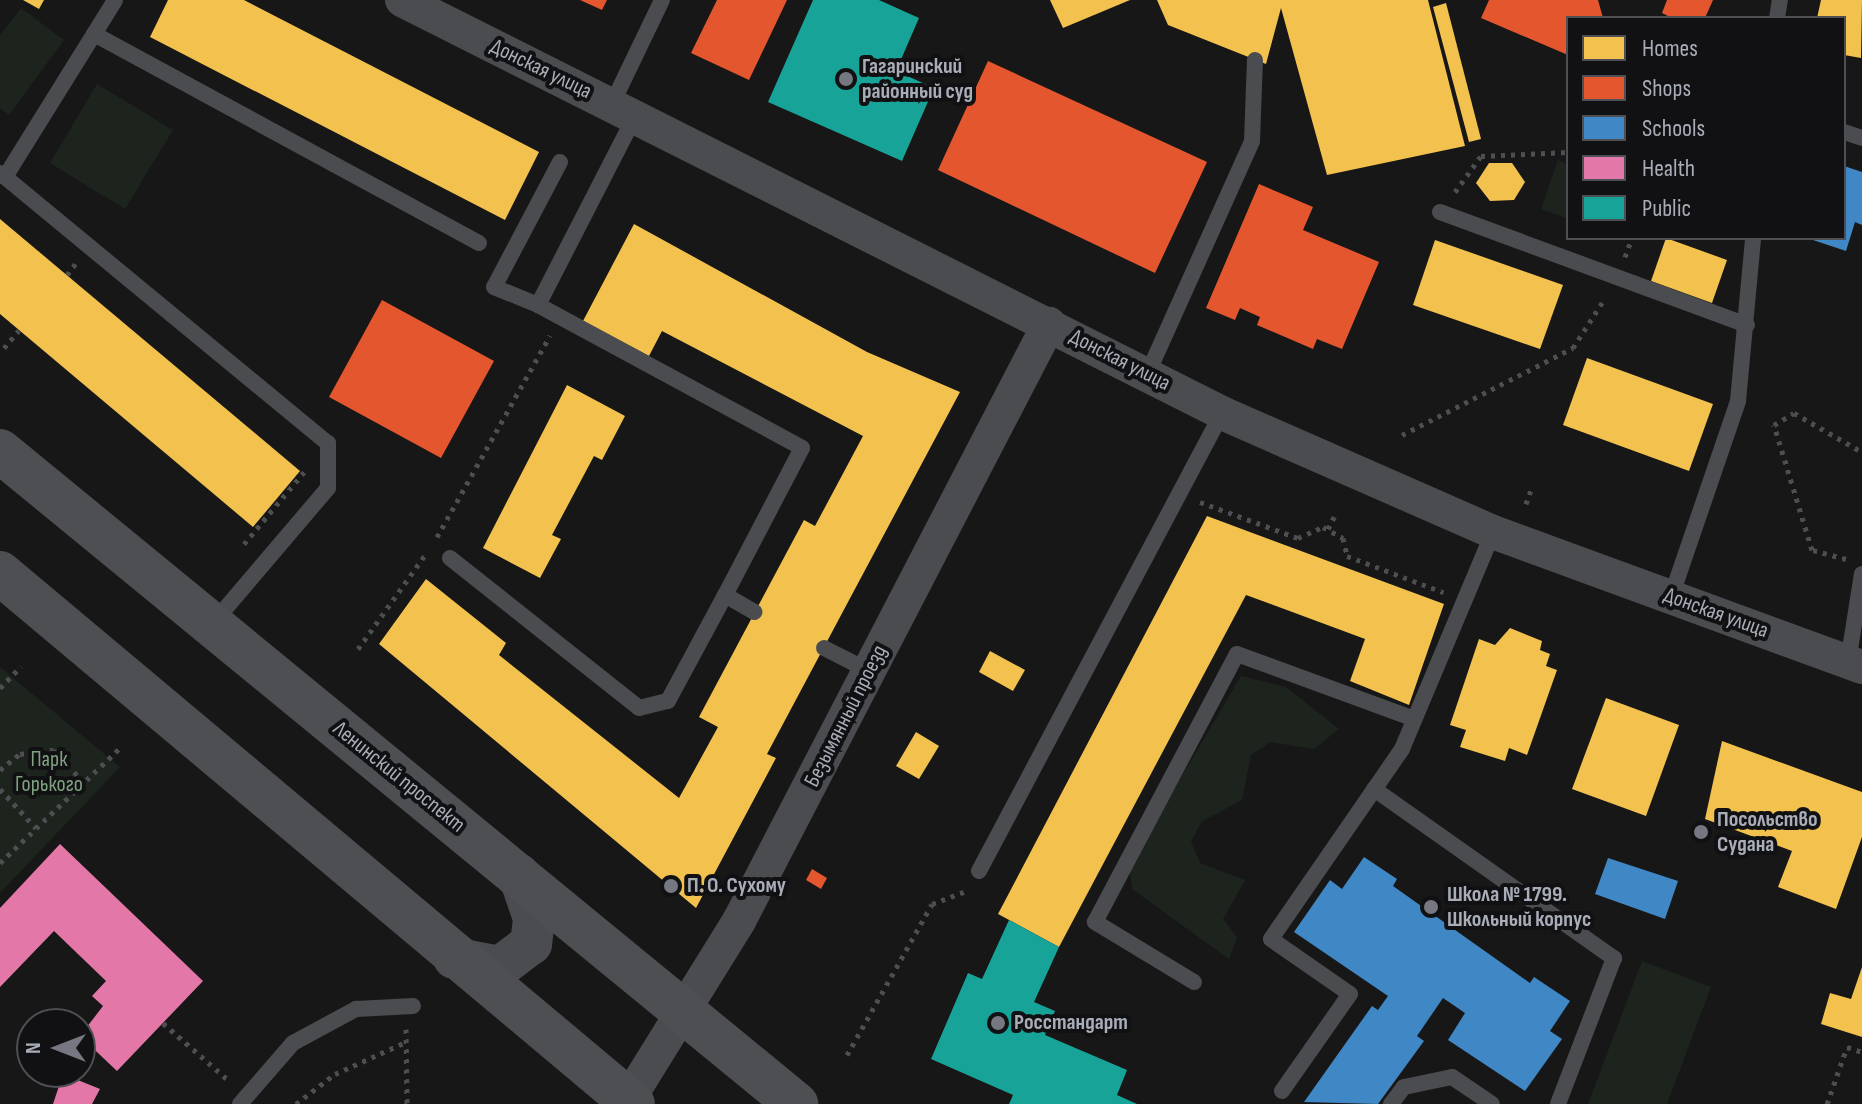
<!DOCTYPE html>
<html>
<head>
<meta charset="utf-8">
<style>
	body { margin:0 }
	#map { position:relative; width:1862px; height:1104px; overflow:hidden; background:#171717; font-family:"Sofia Sans Condensed",sans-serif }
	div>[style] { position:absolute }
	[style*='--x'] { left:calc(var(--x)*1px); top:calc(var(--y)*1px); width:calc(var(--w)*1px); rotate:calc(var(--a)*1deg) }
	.green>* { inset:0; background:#1d241e }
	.homes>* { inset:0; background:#f2c14e }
	.shops>* { inset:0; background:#e4572e }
	.schools>* { inset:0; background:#3f88c5 }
	.health>* { inset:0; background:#e377a8 }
	.public>* { inset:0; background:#17a398 }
	.path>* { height:5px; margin-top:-2.5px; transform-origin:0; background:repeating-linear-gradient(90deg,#4d4e52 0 4px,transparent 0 10px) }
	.service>* { height:16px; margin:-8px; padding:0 8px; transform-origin:8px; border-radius:8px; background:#4b4c50 }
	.minor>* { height:34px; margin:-17px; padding:0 17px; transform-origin:17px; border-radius:17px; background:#4b4c50 }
	.tertiary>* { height:42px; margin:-21px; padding:0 21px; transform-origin:21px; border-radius:21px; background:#4b4c50 }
	.primary>* { height:44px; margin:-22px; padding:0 22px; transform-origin:22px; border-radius:22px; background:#4d4f52 }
	.dots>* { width:22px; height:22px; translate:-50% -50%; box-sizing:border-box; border:4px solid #111113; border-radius:50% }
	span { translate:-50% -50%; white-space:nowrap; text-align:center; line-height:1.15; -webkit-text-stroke:8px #111113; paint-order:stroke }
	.poi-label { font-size:22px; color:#a8adb8; font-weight:700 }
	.left { translate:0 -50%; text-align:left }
	.street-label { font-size:22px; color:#a8adb8 }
	.park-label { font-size:22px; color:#7fa381 }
	.legend { position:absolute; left:1566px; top:16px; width:280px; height:224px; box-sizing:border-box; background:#111113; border:2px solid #4d4f55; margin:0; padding:10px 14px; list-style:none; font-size:24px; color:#a8adb8 }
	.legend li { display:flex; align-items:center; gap:16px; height:40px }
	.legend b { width:40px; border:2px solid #4d4f55 }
	.north { position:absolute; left:16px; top:1008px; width:80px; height:80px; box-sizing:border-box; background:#111113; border:2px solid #4d4f55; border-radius:50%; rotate:270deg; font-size:22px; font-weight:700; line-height:32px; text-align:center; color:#a8adb8 }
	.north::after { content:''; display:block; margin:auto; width:28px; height:36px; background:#757880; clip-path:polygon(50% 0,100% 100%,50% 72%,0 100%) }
</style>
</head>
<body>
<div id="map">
	<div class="green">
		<i style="clip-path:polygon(21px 8px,64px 40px,9px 115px,0 108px,0 35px)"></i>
		<i style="clip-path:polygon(97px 84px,173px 130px,125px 209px,50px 163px)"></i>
		<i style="clip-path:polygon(1558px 160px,1568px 164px,1568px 219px,1541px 209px)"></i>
		<i style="clip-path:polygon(0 667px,120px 767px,0 893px)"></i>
		<i style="clip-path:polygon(1241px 676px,1286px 687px,1339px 729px,1314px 749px,1270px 742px,1251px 755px,1242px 800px,1201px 822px,1191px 842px,1200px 863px,1245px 880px,1223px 919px,1237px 937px,1229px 959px,1132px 889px,1129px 866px)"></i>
		<i style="clip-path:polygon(1642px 961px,1711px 987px,1667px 1104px,1588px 1104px)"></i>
	</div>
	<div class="homes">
		<i style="clip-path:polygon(23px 0,44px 0,39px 9px)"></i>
		<i style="clip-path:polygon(168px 0,244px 0,539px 152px,505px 220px,150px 37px)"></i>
		<i style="clip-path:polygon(1050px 0,1130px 0,1063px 28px)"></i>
		<i style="clip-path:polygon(1157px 0,1428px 0,1465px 146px,1327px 175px,1281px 8px,1266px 64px,1168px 25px)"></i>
		<i style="clip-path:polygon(1821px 0,1862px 0,1861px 58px,1844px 55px,1844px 18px,1817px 18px)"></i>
		<i style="clip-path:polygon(1446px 3px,1481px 139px,1469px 142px,1433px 7px)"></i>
		<i style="clip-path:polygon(1489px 163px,1512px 163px,1525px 182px,1514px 200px,1490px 201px,1476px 183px)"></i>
		<i style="clip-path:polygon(0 219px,300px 471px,253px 527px,0 314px)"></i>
		<i style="clip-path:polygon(634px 224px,867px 352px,960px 392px,767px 754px,776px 758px,696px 908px,379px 644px,426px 579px,506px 643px,499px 655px,679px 798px,718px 727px,699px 717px,804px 520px,815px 526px,863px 436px,662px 331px,649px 356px,583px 321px)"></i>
		<i style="clip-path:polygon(1666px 238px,1727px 260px,1712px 303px,1651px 281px)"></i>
		<i style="clip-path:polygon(1435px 240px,1563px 285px,1540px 349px,1413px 305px)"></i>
		<i style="clip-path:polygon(1587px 358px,1713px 404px,1689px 471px,1563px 425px)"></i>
		<i style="clip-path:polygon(567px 385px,625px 416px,602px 460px,594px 456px,552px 535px,561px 539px,540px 578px,483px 548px)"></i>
		<i style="clip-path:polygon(1207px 516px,1444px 604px,1409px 705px,1350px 681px,1365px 639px,1246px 595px,1059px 947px,998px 914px)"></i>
		<i style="clip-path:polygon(1510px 628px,1542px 641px,1540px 650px,1550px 654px,1546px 666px,1557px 670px,1527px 755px,1509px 748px,1505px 761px,1460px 747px,1466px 730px,1450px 725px,1479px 639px,1495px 645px)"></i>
		<i style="clip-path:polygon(990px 651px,1025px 670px,1013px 691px,979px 672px)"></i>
		<i style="clip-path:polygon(1606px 698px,1679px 725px,1646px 816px,1572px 789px)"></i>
		<i style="clip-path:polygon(916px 732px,939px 746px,919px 779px,896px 766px)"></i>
		<i style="clip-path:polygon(1722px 741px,1862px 792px,1862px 837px,1836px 909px,1778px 887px,1792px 851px,1705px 819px)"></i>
		<i style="clip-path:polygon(1862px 967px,1862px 1037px,1821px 1024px,1830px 993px,1851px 999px)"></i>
	</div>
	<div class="shops">
		<i style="clip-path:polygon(580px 0,607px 0,602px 10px)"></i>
		<i style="clip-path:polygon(717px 0,787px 0,749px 80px,691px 53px)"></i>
		<i style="clip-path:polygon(1489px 0,1598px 0,1603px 18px,1568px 18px,1568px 55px,1481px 18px)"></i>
		<i style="clip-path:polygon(1667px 0,1713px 0,1705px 18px,1670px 17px,1662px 13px)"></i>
		<i style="clip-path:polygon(988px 61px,1207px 162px,1155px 273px,938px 170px)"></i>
		<i style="clip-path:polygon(1259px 184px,1313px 207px,1303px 230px,1379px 262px,1342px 349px,1317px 339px,1313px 349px,1257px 325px,1260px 317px,1240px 308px,1235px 320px,1206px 308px)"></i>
		<i style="clip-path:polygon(382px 300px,494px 361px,441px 458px,329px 397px)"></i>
		<i style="clip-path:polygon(812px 869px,827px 878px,821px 889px,806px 880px)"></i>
	</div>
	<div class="schools">
		<i style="clip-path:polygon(1844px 166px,1862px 172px,1862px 225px,1855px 222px,1846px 251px,1810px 239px,1844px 238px)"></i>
		<i style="clip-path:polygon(1364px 857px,1397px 879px,1393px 886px,1530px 983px,1534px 977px,1570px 1001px,1550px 1031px,1562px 1039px,1525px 1091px,1448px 1040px,1465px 1013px,1443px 998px,1417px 1036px,1424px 1041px,1378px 1104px,1304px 1102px,1372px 1006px,1378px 1010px,1388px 996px,1294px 932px,1330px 880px,1342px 889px)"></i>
		<i style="clip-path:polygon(1608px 858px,1678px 881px,1665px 919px,1595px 894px)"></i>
	</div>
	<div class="health">
		<i style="clip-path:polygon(60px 844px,203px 981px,117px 1071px,80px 1036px,103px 1006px,92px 996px,106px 981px,54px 931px,0 987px,0 908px)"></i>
		<i style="clip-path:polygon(63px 1074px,100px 1089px,92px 1104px,53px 1104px)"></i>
	</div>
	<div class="public">
		<i style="clip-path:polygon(813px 0,879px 0,919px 18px,896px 71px,934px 88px,902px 161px,768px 102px)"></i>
		<i style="clip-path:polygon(1009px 920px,1059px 947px,1034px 1002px,1055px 1011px,1045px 1035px,1127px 1070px,1117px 1095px,1137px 1104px,1009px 1104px,1013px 1095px,931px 1059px,968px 973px,982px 979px)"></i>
	</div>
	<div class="path">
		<i style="--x:1455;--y:192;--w:44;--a:-54.2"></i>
		<i style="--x:1481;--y:156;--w:87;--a:-2.6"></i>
		<i style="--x:1625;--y:257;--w:20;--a:-70"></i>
		<i style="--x:67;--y:275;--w:15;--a:-53"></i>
		<i style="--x:4;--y:348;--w:23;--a:-50"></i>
		<i style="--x:1402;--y:435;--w:192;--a:-27"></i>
		<i style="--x:1573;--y:348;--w:59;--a:-57.4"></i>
		<i style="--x:1200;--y:502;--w:104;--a:20.2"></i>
		<i style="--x:1298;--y:538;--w:27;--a:-24"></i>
		<i style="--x:1323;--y:527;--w:23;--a:29"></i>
		<i style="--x:1343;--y:538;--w:18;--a:77"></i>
		<i style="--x:1347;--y:556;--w:103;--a:20.6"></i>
		<i style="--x:1526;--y:504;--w:18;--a:-71"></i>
		<i style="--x:1328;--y:529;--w:16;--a:-63"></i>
		<i style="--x:437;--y:537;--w:231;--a:-60.7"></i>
		<i style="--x:244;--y:544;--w:94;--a:-50.2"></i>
		<i style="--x:1846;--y:559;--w:35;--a:-165"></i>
		<i style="--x:1812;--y:550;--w:131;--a:-106.9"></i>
		<i style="--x:1774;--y:425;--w:23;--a:-31"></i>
		<i style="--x:1794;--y:413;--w:78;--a:29.8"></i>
		<i style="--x:358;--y:649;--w:115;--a:-54.5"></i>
		<i style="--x:0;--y:688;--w:30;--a:-46"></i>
		<i style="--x:0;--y:770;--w:26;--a:-39"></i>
		<i style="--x:20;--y:754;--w:34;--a:-7"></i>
		<i style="--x:54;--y:750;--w:45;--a:47.7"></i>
		<i style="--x:0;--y:789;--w:53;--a:47.3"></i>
		<i style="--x:0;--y:863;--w:165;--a:-43.8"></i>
		<i style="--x:163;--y:1023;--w:86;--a:41.2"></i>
		<i style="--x:406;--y:1029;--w:75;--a:89.2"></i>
		<i style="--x:847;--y:1055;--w:173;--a:-60.6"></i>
		<i style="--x:932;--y:904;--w:36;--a:-21"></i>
		<i style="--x:296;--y:1104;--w:49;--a:-37.6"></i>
		<i style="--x:335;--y:1074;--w:78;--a:-24.3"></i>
		<i style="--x:1827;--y:1104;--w:60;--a:-70.7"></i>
		<i style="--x:1847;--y:1047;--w:16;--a:18"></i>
	</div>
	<div class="service">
		<i style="--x:1777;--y:18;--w:18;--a:-81"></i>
		<i style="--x:94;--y:34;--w:438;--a:28.5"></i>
		<i style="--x:612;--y:104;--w:115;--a:-64.3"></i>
		<i style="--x:1844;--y:132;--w:19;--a:18"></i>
		<i style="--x:560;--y:162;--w:141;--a:117.8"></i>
		<i style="--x:494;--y:287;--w:48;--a:22.2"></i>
		<i style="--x:538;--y:305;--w:212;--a:-62.8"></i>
		<i style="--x:0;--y:173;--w:425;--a:39.5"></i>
		<i style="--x:328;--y:443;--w:45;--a:90"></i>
		<i style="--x:328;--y:488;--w:177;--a:130.4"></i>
		<i style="--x:5;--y:177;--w:208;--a:-58.1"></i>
		<i style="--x:1440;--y:212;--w:327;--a:20.2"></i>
		<i style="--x:538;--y:305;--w:300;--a:28.4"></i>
		<i style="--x:802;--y:448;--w:166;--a:117.6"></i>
		<i style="--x:1147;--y:375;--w:256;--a:-65.8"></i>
		<i style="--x:1252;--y:141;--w:81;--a:-87.9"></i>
		<i style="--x:450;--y:558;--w:241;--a:38.4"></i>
		<i style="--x:639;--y:708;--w:30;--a:-14"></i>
		<i style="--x:668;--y:701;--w:120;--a:-61.7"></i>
		<i style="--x:725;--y:595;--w:34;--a:30"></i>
		<i style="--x:1671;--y:597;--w:207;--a:-71.1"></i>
		<i style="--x:1738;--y:401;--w:164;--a:-84.7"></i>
		<i style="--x:824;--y:648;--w:51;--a:27.1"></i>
		<i style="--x:1848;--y:662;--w:89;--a:-81"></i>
		<i style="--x:1374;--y:789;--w:294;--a:35.2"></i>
		<i style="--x:1614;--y:958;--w:156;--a:111"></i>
		<i style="--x:979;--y:871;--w:518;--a:-62.05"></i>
		<i style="--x:1194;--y:982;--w:116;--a:-148.8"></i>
		<i style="--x:1095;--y:922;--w:303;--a:-62.1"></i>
		<i style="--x:1237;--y:654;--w:189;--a:20.1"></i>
		<i style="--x:1282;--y:1091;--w:118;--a:-55"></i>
		<i style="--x:1350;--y:994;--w:96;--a:-145.2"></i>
		<i style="--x:1271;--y:939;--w:231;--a:-55.4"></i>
		<i style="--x:1402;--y:749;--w:235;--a:-67.2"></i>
		<i style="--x:240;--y:1104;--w:81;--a:-49"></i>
		<i style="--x:293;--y:1043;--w:72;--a:-28.4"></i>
		<i style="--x:356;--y:1009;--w:57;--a:-3"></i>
		<i style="--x:1391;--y:1104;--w:21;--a:-53"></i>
		<i style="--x:1404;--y:1087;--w:49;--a:-11.8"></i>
		<i style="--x:1452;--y:1077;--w:48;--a:34"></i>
	</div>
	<div class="minor">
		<i style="--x:402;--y:0;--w:918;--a:26.73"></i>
		<i style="--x:1222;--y:413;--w:296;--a:23.7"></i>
		<i style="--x:1493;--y:532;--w:393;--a:20.1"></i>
		<i style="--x:628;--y:1100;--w:211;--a:-58.2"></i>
		<i style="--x:739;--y:921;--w:673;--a:-62.56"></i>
	</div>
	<div class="tertiary">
		<i style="--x:454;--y:958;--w:47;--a:11.1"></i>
		<i style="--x:500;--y:967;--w:39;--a:-37"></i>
		<i style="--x:531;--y:944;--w:26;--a:-83"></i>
		<i style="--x:534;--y:918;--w:46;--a:-109.2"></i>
	</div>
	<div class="primary">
		<i style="--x:0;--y:451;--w:1030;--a:39.36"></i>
		<i style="--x:0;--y:573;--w:826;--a:39.99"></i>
	</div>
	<div class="dots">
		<i style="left:846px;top:79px;background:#757880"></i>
		<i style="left:1701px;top:832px;background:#757880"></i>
		<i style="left:671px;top:886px;background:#757880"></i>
		<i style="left:1431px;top:907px;background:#757880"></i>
		<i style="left:998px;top:1023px;background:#757880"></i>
	</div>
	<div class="poi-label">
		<span class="left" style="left:862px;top:79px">Гагаринский<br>районный суд</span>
		<span class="left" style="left:1717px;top:832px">Посольство<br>Судана</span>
		<span class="left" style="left:687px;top:886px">П. О. Сухому</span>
		<span class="left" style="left:1447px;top:907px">Школа № 1799.<br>Школьный корпус</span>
		<span class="left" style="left:1014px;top:1023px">Росстандарт</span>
	</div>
	<div class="street-label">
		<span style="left:541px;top:69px;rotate:26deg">Донская улица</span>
		<span style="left:1120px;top:360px;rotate:27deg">Донская улица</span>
		<span style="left:1716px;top:613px;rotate:20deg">Донская улица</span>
		<span style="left:846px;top:716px;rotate:-63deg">Безымянный проезд</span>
		<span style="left:399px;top:777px;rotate:39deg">Ленинский проспект</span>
	</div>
	<div class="park-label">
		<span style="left:49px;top:772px">Парк<br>Горького</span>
	</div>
	<ul class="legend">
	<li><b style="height:22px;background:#f2c14e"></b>Homes</li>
	<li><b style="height:22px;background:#e4572e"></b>Shops</li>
	<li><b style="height:22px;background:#3f88c5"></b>Schools</li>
	<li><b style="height:22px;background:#e377a8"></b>Health</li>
	<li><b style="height:22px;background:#17a398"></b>Public</li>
	</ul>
	<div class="north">N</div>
</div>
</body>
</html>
